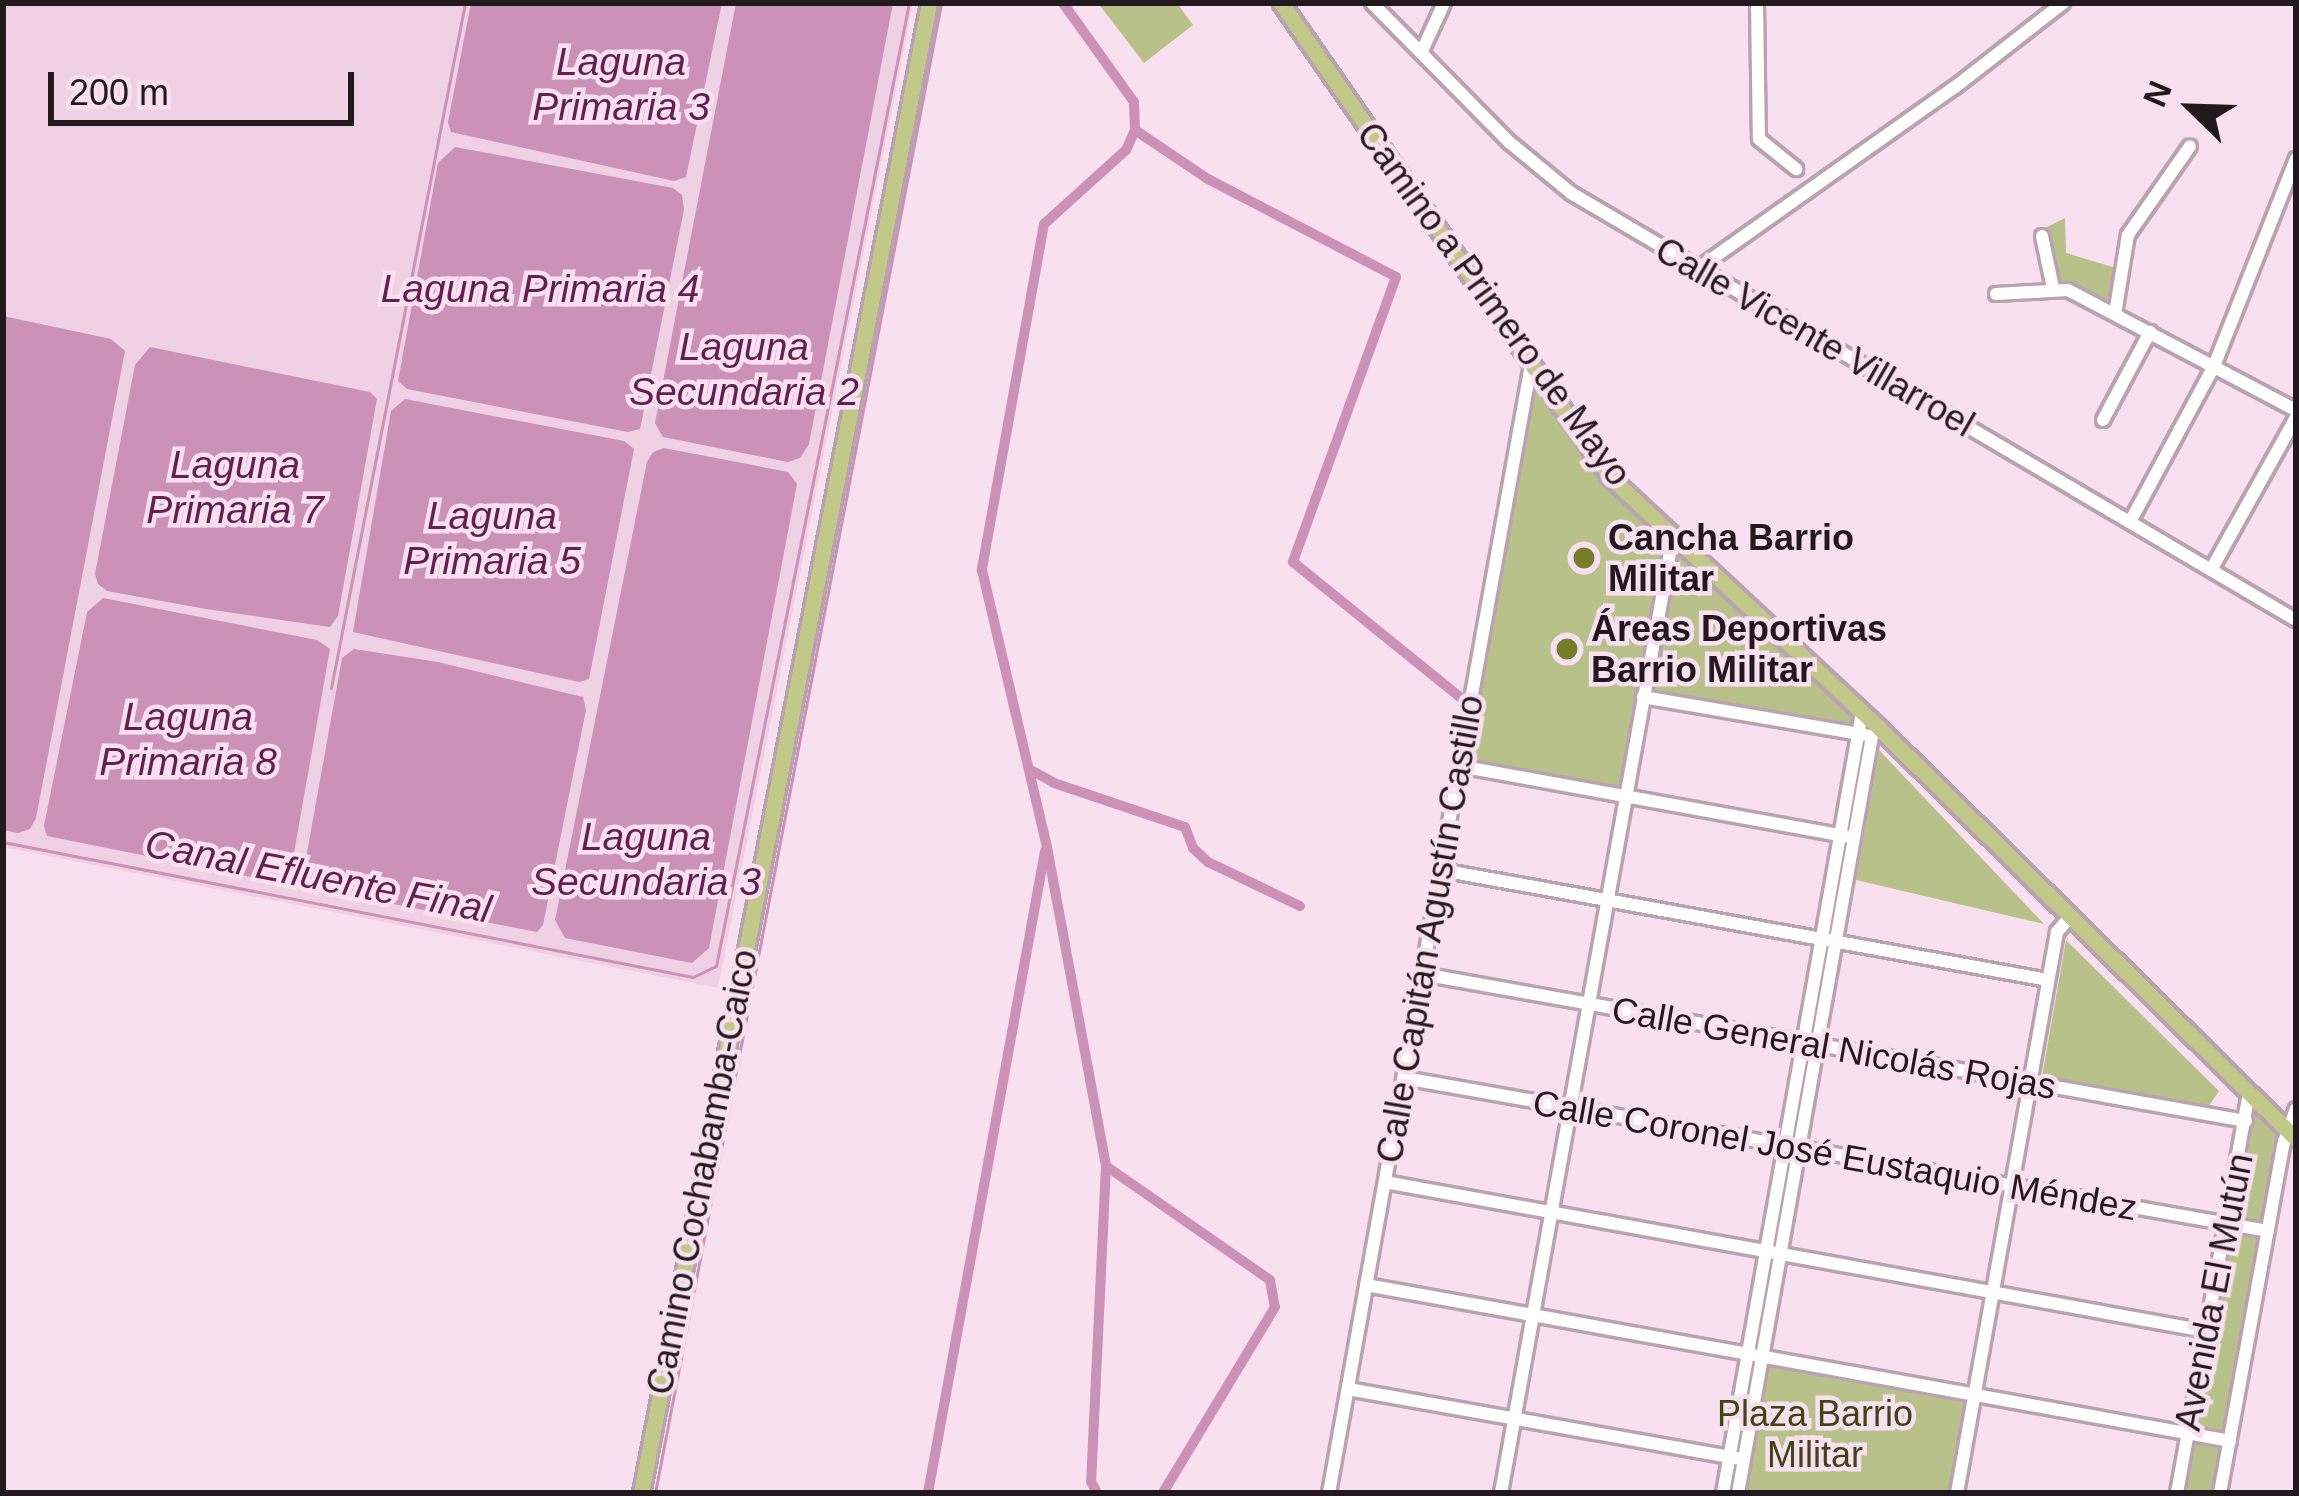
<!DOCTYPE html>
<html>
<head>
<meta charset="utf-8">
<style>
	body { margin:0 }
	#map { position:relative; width:2299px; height:1496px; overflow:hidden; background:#f9e0f0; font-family:Helvetica,sans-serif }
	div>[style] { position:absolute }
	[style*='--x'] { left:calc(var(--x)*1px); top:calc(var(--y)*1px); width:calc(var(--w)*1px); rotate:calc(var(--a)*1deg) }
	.built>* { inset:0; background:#f0d0e4 }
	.green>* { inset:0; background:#b9c18a }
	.water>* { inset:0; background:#cb91b6 }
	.stream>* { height:3px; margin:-1.5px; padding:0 1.5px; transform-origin:1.5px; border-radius:1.5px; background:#cb91b6 }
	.canal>* { height:10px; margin:-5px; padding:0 5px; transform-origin:5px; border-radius:5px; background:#cb91b6 }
	.roads { filter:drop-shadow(3px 0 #baa3b1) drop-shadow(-3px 0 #baa3b1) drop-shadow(0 3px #baa3b1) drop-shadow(0 -3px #baa3b1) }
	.minor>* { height:12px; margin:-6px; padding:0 6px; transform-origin:6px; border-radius:6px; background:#fff }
	.major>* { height:15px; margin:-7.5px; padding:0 7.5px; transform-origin:7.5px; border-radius:7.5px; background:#c1c888 }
	.dots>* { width:33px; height:33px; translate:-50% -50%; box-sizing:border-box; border:6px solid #f9e0f0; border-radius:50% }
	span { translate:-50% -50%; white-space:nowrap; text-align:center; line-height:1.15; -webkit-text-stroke:9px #f9e0f0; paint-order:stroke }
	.street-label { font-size:36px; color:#22191f }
	.poi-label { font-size:36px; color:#22191f; font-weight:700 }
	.left { translate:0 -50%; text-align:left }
	.park-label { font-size:36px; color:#404516 }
	.water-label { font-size:39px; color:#621f4f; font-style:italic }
	.frame { position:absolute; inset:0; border:6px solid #22191f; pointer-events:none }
	.north { position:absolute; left:2131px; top:48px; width:120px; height:120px; -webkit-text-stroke:9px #f9e0f0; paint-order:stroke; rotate:293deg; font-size:33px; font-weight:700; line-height:48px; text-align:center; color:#22191f }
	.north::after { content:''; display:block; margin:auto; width:42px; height:54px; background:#22191f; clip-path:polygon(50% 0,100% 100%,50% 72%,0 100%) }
	.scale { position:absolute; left:48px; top:72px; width:306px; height:54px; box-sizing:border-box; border:6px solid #22191f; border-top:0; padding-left:15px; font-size:36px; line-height:42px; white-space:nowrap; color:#22191f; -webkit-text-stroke:9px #f9e0f0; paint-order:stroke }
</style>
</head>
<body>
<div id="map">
	<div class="built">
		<i style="clip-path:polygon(3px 3px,913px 3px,718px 988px,3px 847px)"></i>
	</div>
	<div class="green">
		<i style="clip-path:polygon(1098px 3px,1177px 3px,1193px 25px,1144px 63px)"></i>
		<i style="clip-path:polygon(2065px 218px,2066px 253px,2116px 268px,2111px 303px,2057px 280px,2047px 227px)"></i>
		<i style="clip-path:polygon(1534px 386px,1594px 474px,1666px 537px,1620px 789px,1468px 762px)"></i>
		<i style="clip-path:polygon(1679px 551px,1782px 641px,1781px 647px,1854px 717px,1851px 724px,1654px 690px)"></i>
		<i style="clip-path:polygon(1879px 750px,2044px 924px,1856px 880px)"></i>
		<i style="clip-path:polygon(2066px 940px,2219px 1091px,2209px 1106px,2042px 1076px)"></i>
		<i style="clip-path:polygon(2255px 1112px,2281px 1132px,2214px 1493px,2186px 1493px)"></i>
		<i style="clip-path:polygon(1767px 1364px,1966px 1399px,1949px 1493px,1744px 1493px)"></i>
	</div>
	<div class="water">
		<i style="clip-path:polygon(471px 3px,722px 3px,686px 177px,674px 181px,451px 132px,448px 122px)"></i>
		<i style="clip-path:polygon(736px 3px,893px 3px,809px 444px,800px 458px,788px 462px,663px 437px,655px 423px)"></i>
		<i style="clip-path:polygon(455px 147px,673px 188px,682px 195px,684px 210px,640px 429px,628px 432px,407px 389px,398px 381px,438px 163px)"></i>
		<i style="clip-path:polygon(3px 316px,111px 339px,125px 351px,36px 818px,30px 829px,18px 833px,3px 830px)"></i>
		<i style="clip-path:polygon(150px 347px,370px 392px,377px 399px,338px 616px,330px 627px,206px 609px,107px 591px,98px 584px,95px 574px,135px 365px)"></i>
		<i style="clip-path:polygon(405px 399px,624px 441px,634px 449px,589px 679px,579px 682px,353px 632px,391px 411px)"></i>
		<i style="clip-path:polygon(664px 448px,788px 472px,797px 484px,709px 948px,692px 963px,565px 938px,555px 920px,647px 462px,653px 452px)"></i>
		<i style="clip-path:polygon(103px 598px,317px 640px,330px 649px,291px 870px,281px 883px,47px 836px,44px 826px,87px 612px)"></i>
		<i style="clip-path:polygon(354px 649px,438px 662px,583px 697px,586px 710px,543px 925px,537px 932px,301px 886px,342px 658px)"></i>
	</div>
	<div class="stream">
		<i style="--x:331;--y:688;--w:698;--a:-78.93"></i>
		<i style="--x:3;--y:842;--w:703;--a:11.07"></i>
		<i style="--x:693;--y:977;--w:25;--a:-26"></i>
		<i style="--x:716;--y:966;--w:982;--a:-78.67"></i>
		<i style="--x:655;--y:1493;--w:1517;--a:-79.13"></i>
	</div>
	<div class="canal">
		<i style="--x:1063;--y:3;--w:122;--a:54.4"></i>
		<i style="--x:1134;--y:102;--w:28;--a:88"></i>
		<i style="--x:1135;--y:130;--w:22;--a:114"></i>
		<i style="--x:1126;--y:150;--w:110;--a:137.9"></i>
		<i style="--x:1044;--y:224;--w:352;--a:100.2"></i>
		<i style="--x:982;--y:570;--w:279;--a:76.8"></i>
		<i style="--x:1046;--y:842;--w:330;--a:79.5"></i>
		<i style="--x:1106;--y:1166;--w:316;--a:92.7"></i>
		<i style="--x:1091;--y:1482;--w:13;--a:61"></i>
		<i style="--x:1135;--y:130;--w:88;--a:33.9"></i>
		<i style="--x:1208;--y:179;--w:212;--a:27.5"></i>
		<i style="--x:1396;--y:277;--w:303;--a:109.9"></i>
		<i style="--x:1293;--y:562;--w:216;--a:39"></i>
		<i style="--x:1031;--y:770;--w:26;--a:29"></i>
		<i style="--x:1054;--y:783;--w:138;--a:18.6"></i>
		<i style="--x:1185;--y:827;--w:22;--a:69"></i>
		<i style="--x:1193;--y:848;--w:21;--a:43"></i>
		<i style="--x:1208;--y:862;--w:102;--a:25.6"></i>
		<i style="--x:1106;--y:1166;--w:200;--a:34.8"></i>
		<i style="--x:1270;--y:1280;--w:27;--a:80"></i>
		<i style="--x:1275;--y:1307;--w:217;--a:121.1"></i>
		<i style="--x:928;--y:1493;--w:653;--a:-79.67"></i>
	</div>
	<div class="roads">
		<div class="minor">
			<i style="--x:1372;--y:3;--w:195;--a:45.4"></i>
			<i style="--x:1509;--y:142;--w:80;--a:39.4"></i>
			<i style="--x:1571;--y:193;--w:841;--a:30.5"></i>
			<i style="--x:1757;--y:3;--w:136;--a:89.2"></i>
			<i style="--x:1759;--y:139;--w:48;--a:39"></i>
			<i style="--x:1421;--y:53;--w:55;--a:-65.3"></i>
			<i style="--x:2042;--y:236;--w:53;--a:78.1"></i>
			<i style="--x:1699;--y:268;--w:314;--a:-35.3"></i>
			<i style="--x:1955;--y:87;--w:137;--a:-37.9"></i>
			<i style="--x:1996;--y:294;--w:72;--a:-3.2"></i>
			<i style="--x:2068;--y:290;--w:258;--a:27.8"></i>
			<i style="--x:2115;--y:314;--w:80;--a:-80.7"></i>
			<i style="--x:2128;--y:235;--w:108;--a:-55.1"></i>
			<i style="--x:2103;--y:420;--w:100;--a:-61.9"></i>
			<i style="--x:2130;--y:522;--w:177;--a:-61.7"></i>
			<i style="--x:2214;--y:366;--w:223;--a:-68.4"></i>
			<i style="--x:2211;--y:570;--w:175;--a:-60.9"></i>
			<i style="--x:1643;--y:697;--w:225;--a:9.7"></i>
			<i style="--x:1459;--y:766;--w:395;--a:10.3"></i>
			<i style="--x:1441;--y:870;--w:617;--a:10.27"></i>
			<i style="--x:1422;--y:974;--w:837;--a:10.12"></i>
			<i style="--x:1404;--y:1078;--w:877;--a:10.04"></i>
			<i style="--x:1385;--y:1182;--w:834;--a:10.29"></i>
			<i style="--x:1366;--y:1285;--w:878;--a:10.23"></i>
			<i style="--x:1348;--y:1389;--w:395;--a:10.1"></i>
			<i style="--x:1329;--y:1493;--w:1146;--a:-79.85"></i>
			<i style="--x:1501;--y:1493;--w:972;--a:-79.81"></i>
			<i style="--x:1723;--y:1493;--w:792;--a:-79.9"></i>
			<i style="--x:1738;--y:1493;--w:769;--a:-79.96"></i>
			<i style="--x:1872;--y:736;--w:11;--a:-49"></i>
			<i style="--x:1957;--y:1493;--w:570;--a:-79.89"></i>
			<i style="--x:2057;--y:932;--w:20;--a:-49"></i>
			<i style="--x:2177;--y:1493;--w:408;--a:-79.8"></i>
			<i style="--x:2220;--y:1493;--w:357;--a:-79.7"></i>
			<i style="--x:2284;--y:1142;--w:35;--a:-70"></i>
		</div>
		<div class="major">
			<i style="--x:1281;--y:3;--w:577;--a:55.24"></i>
			<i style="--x:1610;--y:477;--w:368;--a:43"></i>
			<i style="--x:1879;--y:728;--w:585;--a:44.58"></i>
			<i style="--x:641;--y:1493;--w:1518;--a:-79.06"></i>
		</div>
	</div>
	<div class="dots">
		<i style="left:1584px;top:558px;background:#757d28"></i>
		<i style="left:1567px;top:649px;background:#757d28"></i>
	</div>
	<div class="street-label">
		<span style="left:1494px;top:304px;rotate:54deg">Camino a Primero de Mayo</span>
		<span style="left:1815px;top:337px;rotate:30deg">Calle Vicente Villarroel</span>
		<span style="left:1430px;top:929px;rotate:-80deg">Calle Capitán Agustín Castillo</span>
		<span style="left:1834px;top:1048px;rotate:10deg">Calle General Nicolás Rojas</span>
		<span style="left:1835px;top:1155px;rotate:10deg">Calle Coronel José Eustaquio Méndez</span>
		<span style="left:702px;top:1172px;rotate:-79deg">Camino Cochabamba-Caico</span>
		<span style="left:2214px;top:1292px;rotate:-79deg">Avenida El Mutún</span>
	</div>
	<div class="poi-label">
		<span class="left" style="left:1608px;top:558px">Cancha Barrio<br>Militar</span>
		<span class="left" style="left:1591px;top:649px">Áreas Deportivas<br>Barrio Militar</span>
	</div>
	<div class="park-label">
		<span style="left:1815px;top:1434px">Plaza Barrio<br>Militar</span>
	</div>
	<div class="water-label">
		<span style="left:621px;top:85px">Laguna<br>Primaria 3</span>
		<span style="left:540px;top:289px">Laguna Primaria 4</span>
		<span style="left:744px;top:370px">Laguna<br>Secundaria 2</span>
		<span style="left:235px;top:488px">Laguna<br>Primaria 7</span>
		<span style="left:492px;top:539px">Laguna<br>Primaria 5</span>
		<span style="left:188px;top:740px">Laguna<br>Primaria 8</span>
		<span style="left:646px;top:860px">Laguna<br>Secundaria 3</span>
		<span style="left:318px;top:877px;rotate:11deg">Canal Efluente Final</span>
	</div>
	<div class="frame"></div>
	<div class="north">N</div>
	<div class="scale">200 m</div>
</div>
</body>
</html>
